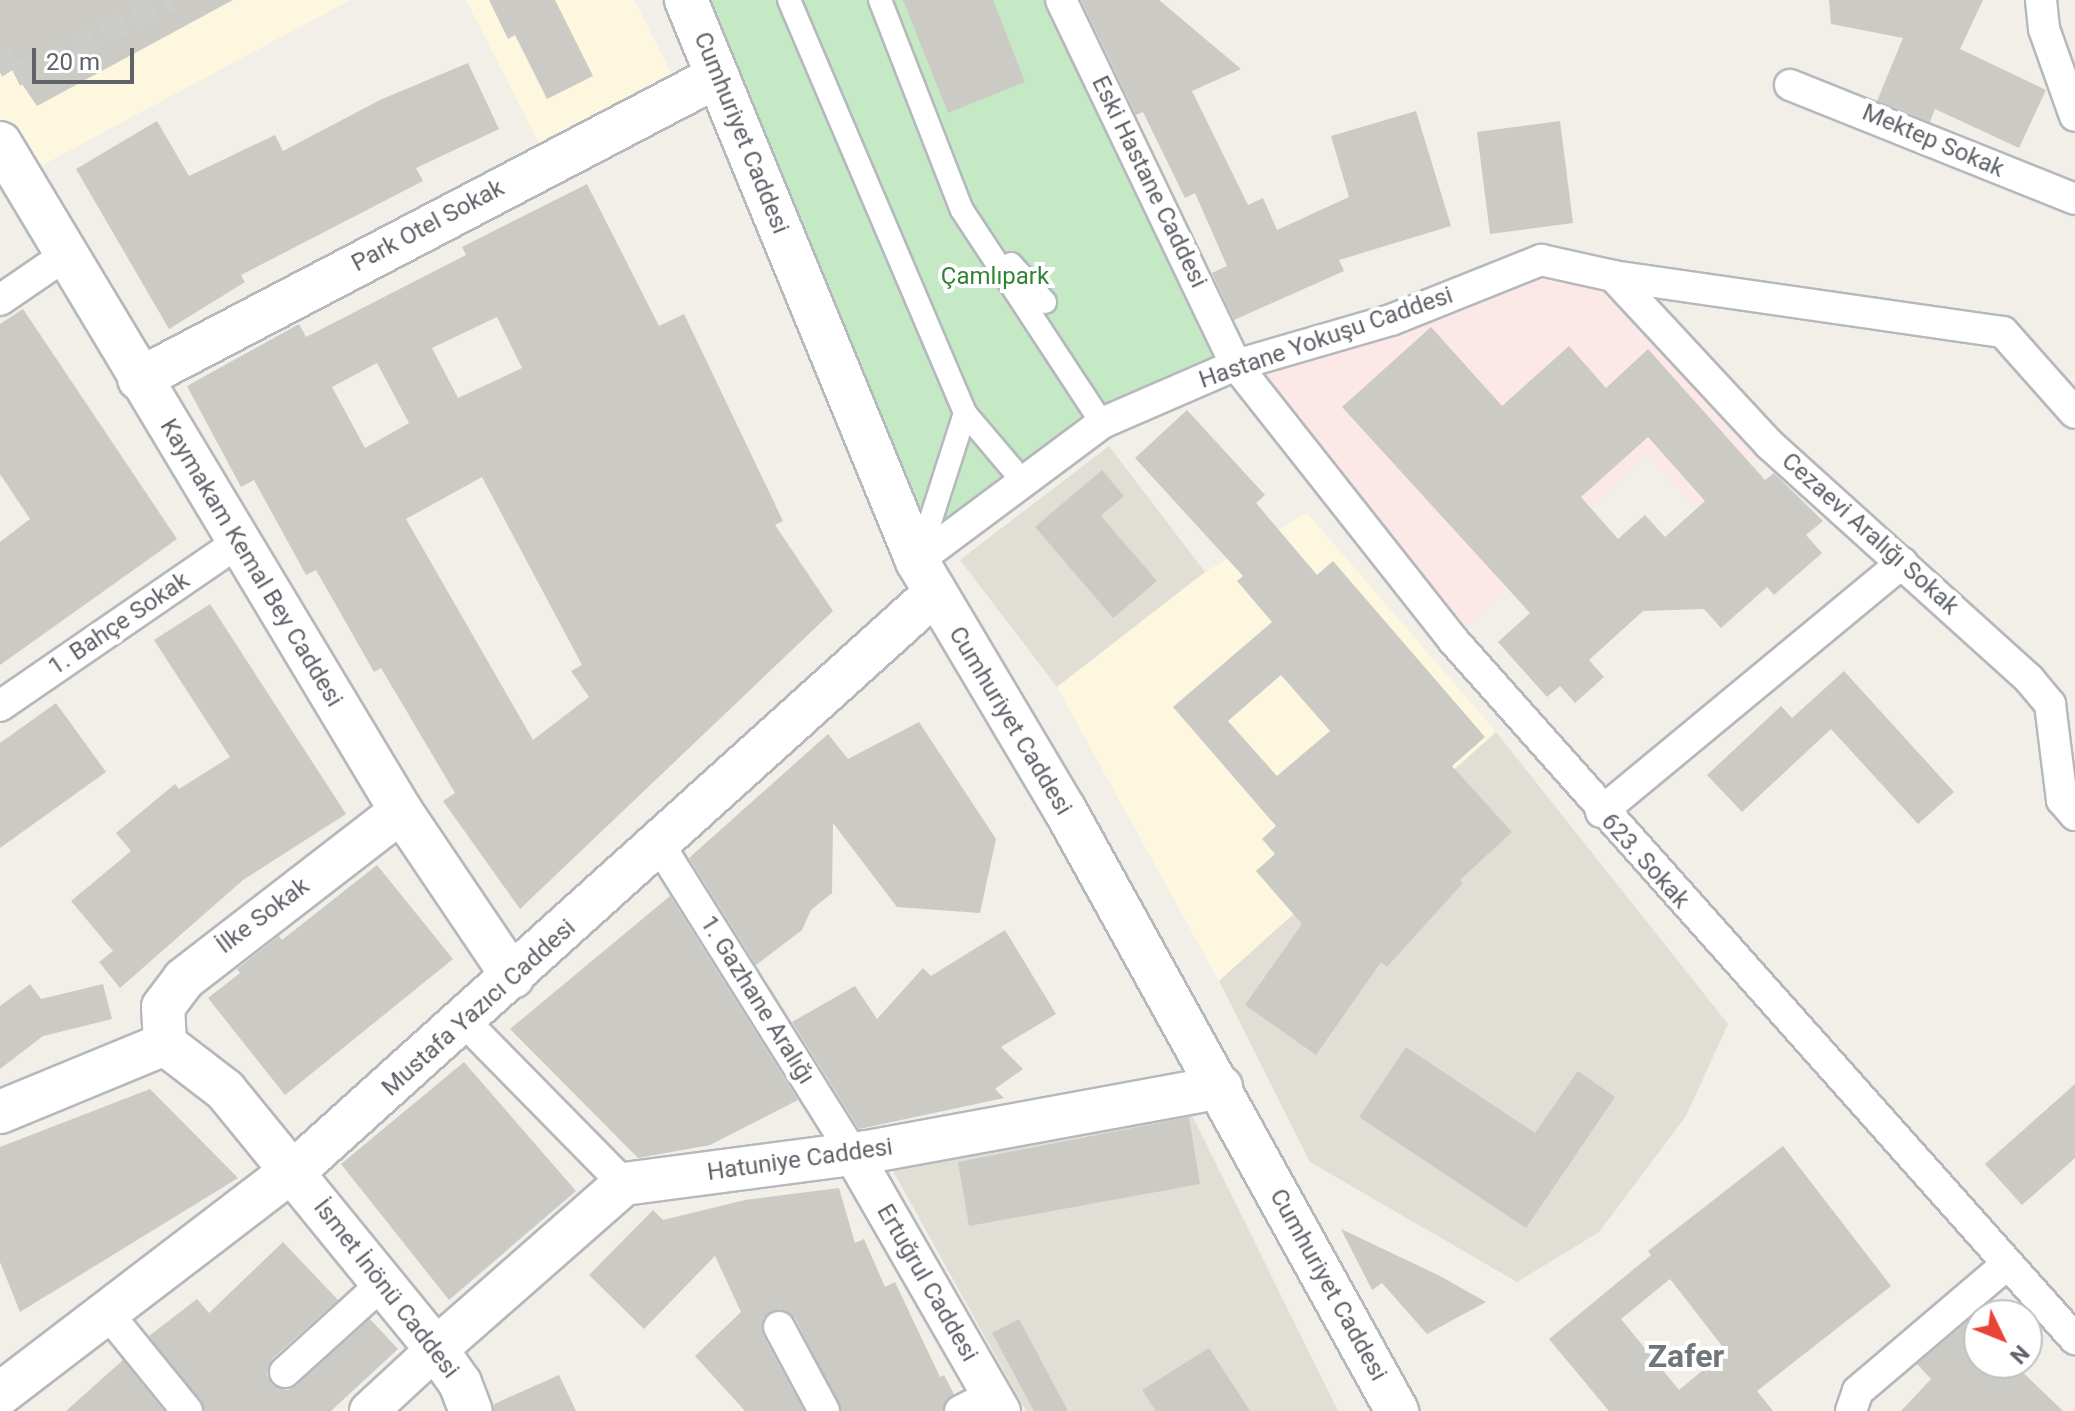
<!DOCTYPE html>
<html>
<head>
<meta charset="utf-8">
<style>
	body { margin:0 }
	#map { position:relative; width:2075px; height:1411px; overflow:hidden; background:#f1efe8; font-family:Roboto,sans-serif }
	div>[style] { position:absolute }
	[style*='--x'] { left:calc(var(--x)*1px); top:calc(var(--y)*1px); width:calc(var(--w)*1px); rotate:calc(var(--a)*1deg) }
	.commercial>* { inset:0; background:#fef7e0 }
	.education>* { inset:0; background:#e1ded6 }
	.medical>* { inset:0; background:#fce8e6 }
	.green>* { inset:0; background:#c5e8c5 }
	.building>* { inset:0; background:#cccac5 }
	.pedestrian-tunnel>* { height:22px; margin-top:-11px; transform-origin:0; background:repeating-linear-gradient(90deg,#ccccc8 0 22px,transparent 0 33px) }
	.roads { filter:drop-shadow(2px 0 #b5b8bc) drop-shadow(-2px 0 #b5b8bc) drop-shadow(0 2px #b5b8bc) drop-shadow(0 -2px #b5b8bc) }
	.pedestrian>* { height:22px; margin:-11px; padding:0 11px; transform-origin:11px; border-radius:11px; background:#fff }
	.minor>* { height:30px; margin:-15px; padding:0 15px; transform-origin:15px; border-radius:15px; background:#fff }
	.tertiary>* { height:38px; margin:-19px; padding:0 19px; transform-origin:19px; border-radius:19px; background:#fff }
	.secondary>* { height:42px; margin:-21px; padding:0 21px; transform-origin:21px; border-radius:21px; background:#fff }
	span { translate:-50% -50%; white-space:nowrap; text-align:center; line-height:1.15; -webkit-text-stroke:8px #fff; paint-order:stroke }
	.street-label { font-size:24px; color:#5f6368 }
	.park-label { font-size:24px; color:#348238 }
	.district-label { font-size:32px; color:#70757a; font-weight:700 }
	.north { position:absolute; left:1963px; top:1299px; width:80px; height:80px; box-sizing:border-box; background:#fff; border:2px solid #bfc1c3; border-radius:50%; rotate:133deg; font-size:22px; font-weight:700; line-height:32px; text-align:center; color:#5f6368 }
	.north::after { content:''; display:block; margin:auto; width:28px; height:36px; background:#ea4335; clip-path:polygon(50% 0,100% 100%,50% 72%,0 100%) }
	.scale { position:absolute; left:32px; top:48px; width:102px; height:36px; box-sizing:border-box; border:4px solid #5f6368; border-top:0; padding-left:10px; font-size:24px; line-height:28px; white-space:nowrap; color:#5f6368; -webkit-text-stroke:6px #fff; paint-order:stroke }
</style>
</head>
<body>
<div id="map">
	<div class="commercial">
		<i style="clip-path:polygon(0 0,350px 0,22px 176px,0 143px)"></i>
		<i style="clip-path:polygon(466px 0,634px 0,680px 90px,546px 157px)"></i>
		<i style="clip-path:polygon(1307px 513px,1496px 732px,1219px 981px,1057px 687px,960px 560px,1105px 649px,1205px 572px)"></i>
	</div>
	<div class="education">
		<i style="clip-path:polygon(1109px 446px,1205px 572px,1057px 687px,960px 560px)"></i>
		<i style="clip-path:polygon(1496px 732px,1728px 1024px,1686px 1116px,1599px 1232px,1517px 1282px,1310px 1162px,1219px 981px)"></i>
		<i style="clip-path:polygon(1192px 1115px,1338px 1411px,1026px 1411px,888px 1162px)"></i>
	</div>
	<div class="medical">
		<i style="clip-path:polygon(1541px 260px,1613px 276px,1769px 444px,1699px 510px,1647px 455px,1453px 640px,1236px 365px)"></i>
	</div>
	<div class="green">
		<i style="clip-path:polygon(686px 0,1061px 0,1236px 365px,1102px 423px,917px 561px)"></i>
	</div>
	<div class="building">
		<i style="clip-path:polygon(0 0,233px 0,37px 106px,0 52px)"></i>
		<i style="clip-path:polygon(489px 0,555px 0,593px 76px,547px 99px,515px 35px,508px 39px)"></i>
		<i style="clip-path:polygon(903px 0,993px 0,1025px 82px,948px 113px)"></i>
		<i style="clip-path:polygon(1081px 0,1159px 0,1241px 69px,1192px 91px,1248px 205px,1263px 198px,1277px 230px,1349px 197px,1331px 136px,1416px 111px,1451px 226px,1339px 260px,1344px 271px,1234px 320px,1212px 273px,1227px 266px,1195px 193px,1185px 198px,1143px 112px,1136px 115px)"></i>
		<i style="clip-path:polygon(1829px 0,1983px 0,1960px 49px,2046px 90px,2019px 148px,1935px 109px,1930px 122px,1877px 101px,1903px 38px,1831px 24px)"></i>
		<i style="clip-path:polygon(468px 63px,499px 129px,416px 168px,423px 181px,241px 275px,245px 282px,169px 329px,76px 169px,157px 121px,189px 176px,275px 135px,283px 151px,380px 100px)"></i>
		<i style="clip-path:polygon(1560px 121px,1573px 223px,1490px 234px,1477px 132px)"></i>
		<i style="clip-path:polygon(evenodd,587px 184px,659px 326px,684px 314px,783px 521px,775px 525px,833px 611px,520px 909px,443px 801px,455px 793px,381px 668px,374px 672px,316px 570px,306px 575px,254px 480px,241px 487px,187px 386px,299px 324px,306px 337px,466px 255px,462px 247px,587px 184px,497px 317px,522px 368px,458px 398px,432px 348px,497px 317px,587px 184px,377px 363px,409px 423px,365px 448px,332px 387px,377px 363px,587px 184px,482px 477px,582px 665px,571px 671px,589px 697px,533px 740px,406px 519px,482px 477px)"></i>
		<i style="clip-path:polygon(23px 309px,177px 539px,0 665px,0 542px,30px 519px,0 474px,0 324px)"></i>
		<i style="clip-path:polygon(evenodd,1431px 327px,1502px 406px,1569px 346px,1606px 388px,1648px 349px,1765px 480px,1774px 473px,1823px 521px,1806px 535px,1822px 553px,1774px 595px,1767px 587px,1721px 628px,1704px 609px,1643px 611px,1589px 660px,1604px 677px,1575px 703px,1560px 686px,1547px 697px,1498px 642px,1530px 613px,1342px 407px,1431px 327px,1648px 437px,1705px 501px,1665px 537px,1645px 515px,1618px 539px,1581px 497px,1648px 437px)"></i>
		<i style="clip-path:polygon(evenodd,1187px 410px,1265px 495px,1256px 503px,1317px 575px,1333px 561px,1485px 737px,1452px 766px,1512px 832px,1460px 880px,1463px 883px,1387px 967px,1381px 962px,1316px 1055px,1245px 1005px,1302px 924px,1256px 871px,1275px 854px,1262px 839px,1276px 826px,1173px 707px,1272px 622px,1237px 581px,1243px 576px,1135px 458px,1187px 410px,1281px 675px,1330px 731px,1277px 776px,1228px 721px,1281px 675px)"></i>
		<i style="clip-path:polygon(1102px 470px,1124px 496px,1101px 516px,1157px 581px,1113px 618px,1035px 527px)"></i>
		<i style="clip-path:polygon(210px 604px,346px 814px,243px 880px,120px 988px,99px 962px,113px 951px,71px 901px,131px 851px,116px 833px,175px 784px,179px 789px,230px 757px,154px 640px)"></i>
		<i style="clip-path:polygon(1844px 671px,1954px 792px,1918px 824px,1831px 729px,1742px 812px,1707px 775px,1781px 706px,1792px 718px)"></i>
		<i style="clip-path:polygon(56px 703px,106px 772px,0 848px,0 743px)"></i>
		<i style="clip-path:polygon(919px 722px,996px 839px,980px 913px,897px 907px,833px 823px,832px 893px,811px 910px,802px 930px,756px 965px,689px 858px,828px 734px,848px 759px)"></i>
		<i style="clip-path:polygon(377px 865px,453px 959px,285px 1095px,208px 998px,240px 973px,237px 969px,279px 936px,282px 940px)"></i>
		<i style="clip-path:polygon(670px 896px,798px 1100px,710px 1145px,638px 1158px,510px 1029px)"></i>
		<i style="clip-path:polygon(1005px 930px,1056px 1014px,1001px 1047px,1023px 1069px,995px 1089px,1004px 1098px,859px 1129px,792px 1022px,855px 986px,877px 1019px,923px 968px,931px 976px)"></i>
		<i style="clip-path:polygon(30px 984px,41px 999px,103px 984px,112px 1019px,43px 1036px,0 1069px,0 1006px)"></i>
		<i style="clip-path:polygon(1406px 1047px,1535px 1133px,1578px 1071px,1615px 1097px,1526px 1228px,1359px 1117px)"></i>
		<i style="clip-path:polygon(464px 1062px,576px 1191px,449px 1300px,341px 1164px)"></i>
		<i style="clip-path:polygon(2075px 1084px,2075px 1158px,2022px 1205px,1985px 1164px)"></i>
		<i style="clip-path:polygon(150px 1089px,238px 1178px,20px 1312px,0 1262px,0 1147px)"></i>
		<i style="clip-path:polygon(1189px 1117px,1200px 1184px,969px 1226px,958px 1162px)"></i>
		<i style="clip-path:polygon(evenodd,1783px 1146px,1891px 1286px,1757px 1391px,1773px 1411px,1609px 1411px,1549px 1339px,1651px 1255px,1648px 1251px,1783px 1146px,1670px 1279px,1726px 1351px,1679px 1390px,1621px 1319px,1670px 1279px)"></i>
		<i style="clip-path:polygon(839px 1188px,855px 1243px,864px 1239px,885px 1287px,895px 1282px,940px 1377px,944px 1375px,954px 1394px,942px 1411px,842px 1411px,795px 1318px,779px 1309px,763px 1318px,763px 1335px,804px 1411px,745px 1411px,695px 1356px,741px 1312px,715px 1256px,644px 1329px,589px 1275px,653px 1210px,663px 1220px,745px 1200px)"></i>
		<i style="clip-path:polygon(1341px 1229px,1440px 1276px,1486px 1302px,1427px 1334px,1382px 1283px,1372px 1290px)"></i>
		<i style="clip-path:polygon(283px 1242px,338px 1300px,272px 1359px,267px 1375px,272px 1385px,288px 1390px,296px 1386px,370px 1319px,398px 1349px,331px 1411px,205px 1411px,149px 1336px,197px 1299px,209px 1313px)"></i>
		<i style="clip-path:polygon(1019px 1319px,1068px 1411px,1034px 1411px,992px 1333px)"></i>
		<i style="clip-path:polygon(1968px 1321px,1979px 1331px,1979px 1363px,2013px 1363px,2063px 1411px,1901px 1411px,1931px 1379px,1917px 1364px)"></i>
		<i style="clip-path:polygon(1209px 1348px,1250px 1411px,1156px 1411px,1142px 1390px)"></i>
		<i style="clip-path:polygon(123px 1360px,164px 1411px,66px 1411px)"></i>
		<i style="clip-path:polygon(559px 1375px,576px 1411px,494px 1411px,494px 1404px)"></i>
	</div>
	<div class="pedestrian-tunnel">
		<i style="--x:0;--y:52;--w:28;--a:58"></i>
		<i style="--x:15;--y:76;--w:173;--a:-26.1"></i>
	</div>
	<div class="roads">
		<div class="pedestrian">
			<i style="--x:789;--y:0;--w:449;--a:66.9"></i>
			<i style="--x:965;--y:413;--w:150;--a:107.8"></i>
			<i style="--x:880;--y:0;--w:225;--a:68.7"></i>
			<i style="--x:962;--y:210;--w:255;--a:56.7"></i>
			<i style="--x:1011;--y:264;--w:51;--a:48.2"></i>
			<i style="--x:965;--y:413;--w:87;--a:49.7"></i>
		</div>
		<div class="minor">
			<i style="--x:1061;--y:0;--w:405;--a:64.4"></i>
			<i style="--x:1236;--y:365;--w:350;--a:51.7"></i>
			<i style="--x:1453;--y:640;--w:936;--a:48.34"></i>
			<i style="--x:2041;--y:0;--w:29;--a:84"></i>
			<i style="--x:2044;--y:29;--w:92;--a:70.4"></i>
			<i style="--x:1790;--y:85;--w:307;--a:21.8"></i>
			<i style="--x:1613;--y:276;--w:229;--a:47.1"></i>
			<i style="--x:1769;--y:444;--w:350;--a:42.1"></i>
			<i style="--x:2029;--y:679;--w:33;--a:50"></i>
			<i style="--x:2050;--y:704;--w:97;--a:82.9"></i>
			<i style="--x:2062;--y:800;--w:20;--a:49"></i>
			<i style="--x:0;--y:300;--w:85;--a:-34.4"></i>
			<i style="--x:917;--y:561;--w:231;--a:-36.7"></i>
			<i style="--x:1102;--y:423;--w:146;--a:-23.4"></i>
			<i style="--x:1236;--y:365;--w:161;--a:-16.2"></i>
			<i style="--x:1391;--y:320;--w:162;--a:-21.8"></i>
			<i style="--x:1541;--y:260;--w:74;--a:12.5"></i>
			<i style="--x:1613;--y:276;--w:394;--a:8.2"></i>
			<i style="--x:2003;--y:332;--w:108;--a:48.4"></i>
			<i style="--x:0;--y:706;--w:288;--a:-34.5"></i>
			<i style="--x:1601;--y:812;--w:391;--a:-39.6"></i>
			<i style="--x:660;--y:846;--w:363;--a:57.9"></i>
			<i style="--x:465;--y:1022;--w:227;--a:45.5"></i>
			<i style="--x:105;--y:1310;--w:130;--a:50.9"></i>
			<i style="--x:779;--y:1327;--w:95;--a:61.8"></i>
			<i style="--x:285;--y:1372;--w:132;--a:-42.2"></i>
			<i style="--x:960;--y:1411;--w:37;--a:-27"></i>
			<i style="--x:1851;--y:1411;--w:21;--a:-71"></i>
			<i style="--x:1858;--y:1391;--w:196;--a:-40.4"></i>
		</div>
		<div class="tertiary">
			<i style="--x:853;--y:1154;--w:297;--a:60.1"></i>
			<i style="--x:369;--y:1411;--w:91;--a:-42.8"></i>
		</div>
		<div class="secondary">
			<i style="--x:686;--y:0;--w:607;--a:67.62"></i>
			<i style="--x:917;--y:561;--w:290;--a:59.3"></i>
			<i style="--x:1065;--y:810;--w:687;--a:61.08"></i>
			<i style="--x:0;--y:143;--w:779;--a:59.02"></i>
			<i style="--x:401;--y:811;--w:200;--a:56"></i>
			<i style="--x:139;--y:379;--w:653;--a:-27.62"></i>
			<i style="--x:165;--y:1044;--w:37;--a:-93"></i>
			<i style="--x:163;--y:1007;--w:35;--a:-53"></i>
			<i style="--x:184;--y:979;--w:274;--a:-37.7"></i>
			<i style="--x:0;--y:1112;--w:178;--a:-22.4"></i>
			<i style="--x:165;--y:1044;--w:76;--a:37.5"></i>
			<i style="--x:225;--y:1090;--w:334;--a:50.8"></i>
			<i style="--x:436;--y:1349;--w:42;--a:54.8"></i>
			<i style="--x:460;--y:1383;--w:30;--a:69"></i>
			<i style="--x:436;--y:1349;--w:250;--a:-41.3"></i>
			<i style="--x:624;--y:1184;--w:245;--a:-7.5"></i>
			<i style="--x:867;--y:1152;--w:360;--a:-10.4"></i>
			<i style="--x:0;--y:1394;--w:392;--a:-37.4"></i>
			<i style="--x:311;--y:1156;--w:839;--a:-42.05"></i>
		</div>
	</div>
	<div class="street-label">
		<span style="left:741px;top:133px;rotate:68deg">Cumhuriyet Caddesi</span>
		<span style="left:1933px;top:141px;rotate:23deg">Mektep Sokak</span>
		<span style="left:1149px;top:182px;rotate:64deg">Eski Hastane Caddesi</span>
		<span style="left:428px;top:226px;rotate:-28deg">Park Otel Sokak</span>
		<span style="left:1326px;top:338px;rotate:-19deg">Hastane Yokuşu Caddesi</span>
		<span style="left:1870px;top:534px;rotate:42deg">Cezaevi Aralığı Sokak</span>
		<span style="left:251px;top:563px;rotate:59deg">Kaymakam Kemal Bey Caddesi</span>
		<span style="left:119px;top:624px;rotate:-34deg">1. Bahçe Sokak</span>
		<span style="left:1010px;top:721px;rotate:59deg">Cumhuriyet Caddesi</span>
		<span style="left:1645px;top:861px;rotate:48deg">623. Sokak</span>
		<span style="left:263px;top:916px;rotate:-37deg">İlke Sokak</span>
		<span style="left:757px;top:1000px;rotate:58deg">1. Gazhane Aralığı</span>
		<span style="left:479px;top:1008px;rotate:-42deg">Mustafa Yazıcı Caddesi</span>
		<span style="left:800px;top:1160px;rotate:-8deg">Hatuniye Caddesi</span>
		<span style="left:927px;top:1283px;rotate:60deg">Ertuğrul Caddesi</span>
		<span style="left:1328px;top:1285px;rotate:61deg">Cumhuriyet Caddesi</span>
		<span style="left:386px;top:1289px;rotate:52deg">İsmet İnönü Caddesi</span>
	</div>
	<div class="park-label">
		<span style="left:995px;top:277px">Çamlıpark</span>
	</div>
	<div class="district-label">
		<span style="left:1686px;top:1356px">Zafer</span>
	</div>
	<div class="north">N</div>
	<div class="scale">20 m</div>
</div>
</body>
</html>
